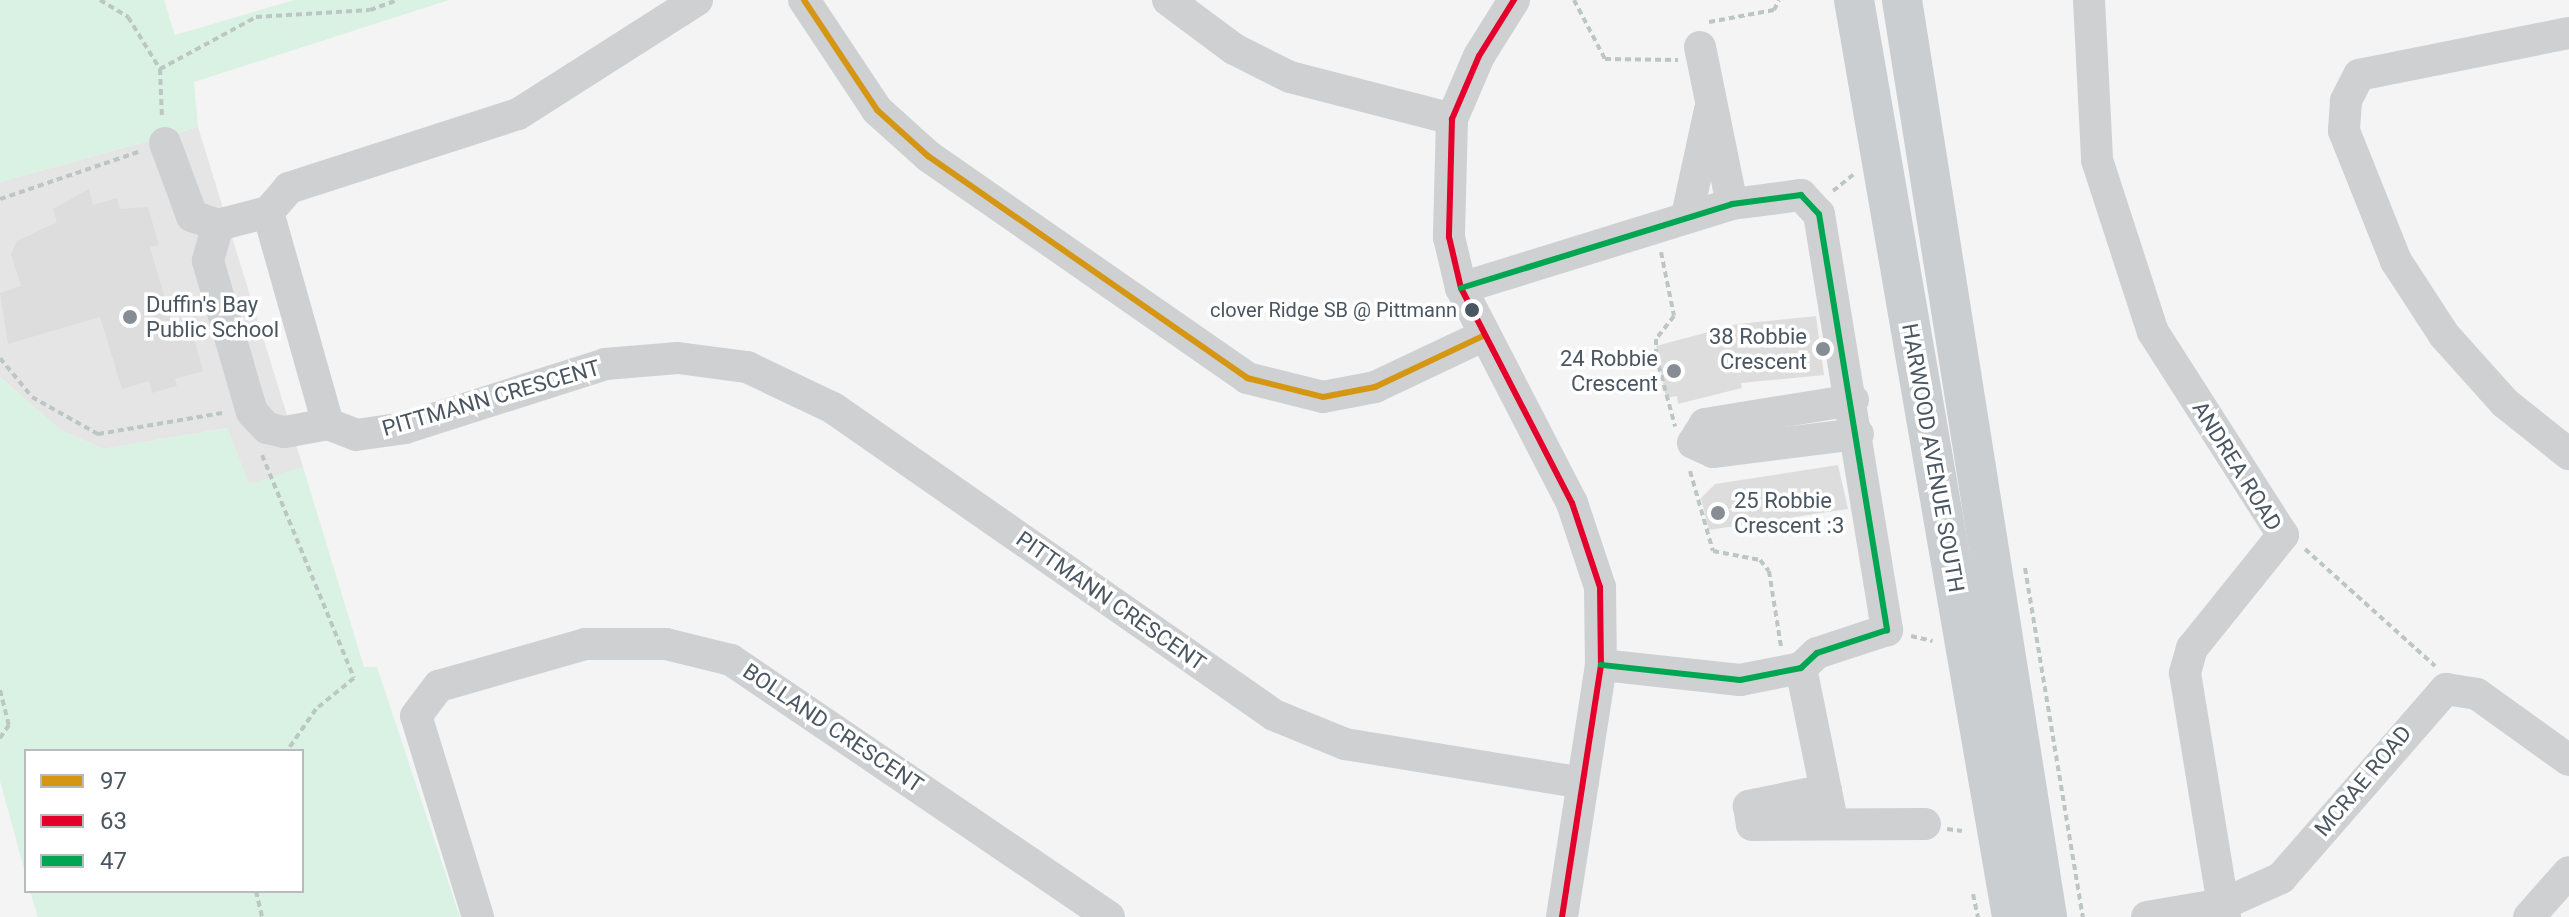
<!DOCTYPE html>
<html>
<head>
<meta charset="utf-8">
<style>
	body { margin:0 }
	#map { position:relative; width:2569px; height:917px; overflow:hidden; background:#f4f4f4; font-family:Roboto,sans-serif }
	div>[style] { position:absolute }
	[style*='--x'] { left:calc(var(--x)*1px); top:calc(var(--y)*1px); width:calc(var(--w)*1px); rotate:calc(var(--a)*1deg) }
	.education>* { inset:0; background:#e6e5e6 }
	.green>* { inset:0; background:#d9f2e3 }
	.building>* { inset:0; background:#ddddde }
	.path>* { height:4px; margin-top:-2px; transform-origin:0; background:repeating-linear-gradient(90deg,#bcc7c4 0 6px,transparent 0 10px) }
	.minor>* { height:32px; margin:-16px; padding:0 16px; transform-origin:16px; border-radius:16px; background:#ced0d2 }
	.major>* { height:40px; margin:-20px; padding:0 20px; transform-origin:20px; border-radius:20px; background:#caced1 }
	.bus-1>* { height:6px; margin:-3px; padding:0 3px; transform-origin:3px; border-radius:3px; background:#d49613 }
	.bus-2>* { height:6px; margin:-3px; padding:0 3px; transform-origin:3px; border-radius:3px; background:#e4002b }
	.bus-3>* { height:6px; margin:-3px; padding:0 3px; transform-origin:3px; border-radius:3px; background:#00a651 }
	.dots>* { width:22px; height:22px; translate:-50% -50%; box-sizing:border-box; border:4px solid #fff; border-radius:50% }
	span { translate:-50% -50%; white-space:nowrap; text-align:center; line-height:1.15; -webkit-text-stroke:7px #fff; paint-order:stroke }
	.bus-label { font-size:20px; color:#4a5661 }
	.right { translate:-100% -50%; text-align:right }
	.poi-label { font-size:22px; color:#4a5661 }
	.left { translate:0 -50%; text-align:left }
	.street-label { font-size:22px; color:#4a5661 }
	.legend { position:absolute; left:24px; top:749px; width:280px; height:144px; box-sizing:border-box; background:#fff; border:2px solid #b7bbc0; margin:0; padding:10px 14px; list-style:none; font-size:24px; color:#4a5661 }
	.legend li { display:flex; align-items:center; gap:16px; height:40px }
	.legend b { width:40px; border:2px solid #b7bbc0 }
</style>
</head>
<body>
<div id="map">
	<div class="education">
		<i style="clip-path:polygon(198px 127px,303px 467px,249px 485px,227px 428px,103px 449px,59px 429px,0 377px,0 182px)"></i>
	</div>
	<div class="green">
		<i style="clip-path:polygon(0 0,164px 0,175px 35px,294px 0,449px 0,194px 82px,198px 127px,0 182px)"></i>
		<i style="clip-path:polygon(0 377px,59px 429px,103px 449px,227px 428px,249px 484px,303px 467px,364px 667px,377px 667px,460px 917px,38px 917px,30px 891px,302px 891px,302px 751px,26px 751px,26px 876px,0 781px)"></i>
	</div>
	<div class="building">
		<i style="clip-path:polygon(89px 189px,93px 205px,117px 198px,120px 209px,148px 207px,159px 245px,150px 247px,172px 323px,188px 318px,203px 371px,175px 379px,177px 386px,152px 393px,149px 381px,122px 389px,100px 317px,8px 344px,0 293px,21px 286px,11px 254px,17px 241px,57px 222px,53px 209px)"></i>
		<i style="clip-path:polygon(1816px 316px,1824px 375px,1741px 383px,1742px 388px,1678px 404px,1677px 396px,1666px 398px,1656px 346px,1738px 324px)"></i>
		<i style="clip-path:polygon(1838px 465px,1848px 509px,1709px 530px,1701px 498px,1715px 484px)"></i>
	</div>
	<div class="path">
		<i style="--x:100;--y:0;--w:33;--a:31"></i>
		<i style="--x:128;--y:17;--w:61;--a:58.4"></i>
		<i style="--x:160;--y:69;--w:109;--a:-28.4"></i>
		<i style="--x:256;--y:17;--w:114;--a:-3.5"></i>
		<i style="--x:370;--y:10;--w:29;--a:-20"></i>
		<i style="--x:1574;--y:0;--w:67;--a:62.3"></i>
		<i style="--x:1605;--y:59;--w:73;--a:0.8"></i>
		<i style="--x:1709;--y:22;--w:66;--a:-10.5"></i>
		<i style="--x:1774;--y:10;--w:11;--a:-63"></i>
		<i style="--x:160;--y:69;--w:50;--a:87.7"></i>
		<i style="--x:1833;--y:191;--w:27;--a:-39"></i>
		<i style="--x:0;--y:199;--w:149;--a:-18.8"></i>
		<i style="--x:1661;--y:252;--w:65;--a:78.5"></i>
		<i style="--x:1674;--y:316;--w:29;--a:128"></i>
		<i style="--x:1656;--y:339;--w:17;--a:90"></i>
		<i style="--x:1656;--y:356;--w:73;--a:74.8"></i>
		<i style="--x:0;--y:358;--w:50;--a:50.6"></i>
		<i style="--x:32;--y:397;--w:76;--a:29.3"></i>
		<i style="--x:98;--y:434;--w:126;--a:-9.6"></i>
		<i style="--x:262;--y:455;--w:241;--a:67.6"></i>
		<i style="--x:354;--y:678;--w:49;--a:140.8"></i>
		<i style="--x:316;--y:709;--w:51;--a:124.6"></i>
		<i style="--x:1690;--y:471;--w:83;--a:74"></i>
		<i style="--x:1713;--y:551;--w:48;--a:10.8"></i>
		<i style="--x:1760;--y:560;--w:14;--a:51"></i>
		<i style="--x:1769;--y:571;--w:77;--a:81"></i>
		<i style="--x:2305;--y:549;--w:175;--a:42"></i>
		<i style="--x:2025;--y:568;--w:354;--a:80.6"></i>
		<i style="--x:1911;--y:636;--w:22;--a:13"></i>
		<i style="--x:0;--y:690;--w:36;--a:76"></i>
		<i style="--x:9;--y:725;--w:16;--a:125"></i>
		<i style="--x:1947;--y:829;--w:15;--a:8"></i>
		<i style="--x:256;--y:891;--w:27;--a:77"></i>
		<i style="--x:1973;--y:894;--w:24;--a:78"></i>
	</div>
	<div class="minor">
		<i style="--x:697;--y:0;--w:212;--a:147.5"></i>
		<i style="--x:518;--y:114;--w:241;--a:162.1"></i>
		<i style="--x:289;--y:188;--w:32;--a:131"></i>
		<i style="--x:268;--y:212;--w:220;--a:74.2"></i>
		<i style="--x:328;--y:424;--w:30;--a:21"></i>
		<i style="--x:356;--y:435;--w:49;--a:-8.1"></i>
		<i style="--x:405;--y:428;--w:210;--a:-17.7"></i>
		<i style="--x:605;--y:364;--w:73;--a:-4.7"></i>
		<i style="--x:678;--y:358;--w:70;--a:7.4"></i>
		<i style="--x:747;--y:367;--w:95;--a:25.5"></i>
		<i style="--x:833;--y:408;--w:537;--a:34.84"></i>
		<i style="--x:1274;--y:715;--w:77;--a:22.2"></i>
		<i style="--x:1345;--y:744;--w:241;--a:9.3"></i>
		<i style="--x:804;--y:0;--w:132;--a:56.4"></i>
		<i style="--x:877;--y:110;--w:69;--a:42"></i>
		<i style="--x:928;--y:156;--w:389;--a:34.8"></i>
		<i style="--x:1247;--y:378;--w:78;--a:14"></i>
		<i style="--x:1323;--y:397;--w:53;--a:-10.9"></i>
		<i style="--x:1375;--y:387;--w:119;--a:-25.3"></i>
		<i style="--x:1168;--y:0;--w:82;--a:36.6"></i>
		<i style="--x:1234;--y:49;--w:63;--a:26.6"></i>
		<i style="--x:1290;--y:77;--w:167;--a:14.5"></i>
		<i style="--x:1514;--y:0;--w:66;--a:122"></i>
		<i style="--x:1479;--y:56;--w:69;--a:113.2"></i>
		<i style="--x:1452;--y:119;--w:118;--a:91.5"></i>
		<i style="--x:1449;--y:237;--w:52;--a:76.8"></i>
		<i style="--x:1461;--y:288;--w:242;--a:62.7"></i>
		<i style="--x:1572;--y:503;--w:89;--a:71.6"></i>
		<i style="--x:1600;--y:587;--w:78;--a:89.3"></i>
		<i style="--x:1601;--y:665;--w:255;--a:98.8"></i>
		<i style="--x:2089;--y:0;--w:160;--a:87.1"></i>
		<i style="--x:2097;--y:160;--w:181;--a:72"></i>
		<i style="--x:2153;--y:332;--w:241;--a:57.4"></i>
		<i style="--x:2283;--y:535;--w:145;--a:128.8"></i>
		<i style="--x:2192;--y:648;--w:26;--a:106"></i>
		<i style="--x:2185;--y:673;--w:247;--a:80.7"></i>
		<i style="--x:2569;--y:33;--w:214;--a:168.7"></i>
		<i style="--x:2359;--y:75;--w:29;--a:117"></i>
		<i style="--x:2346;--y:101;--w:30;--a:94"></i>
		<i style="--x:2344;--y:131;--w:140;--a:68.2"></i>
		<i style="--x:2396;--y:261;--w:88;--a:57"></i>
		<i style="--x:2444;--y:335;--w:91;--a:48.1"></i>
		<i style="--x:2505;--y:403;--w:82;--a:38.6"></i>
		<i style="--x:1700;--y:47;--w:160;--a:78.5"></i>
		<i style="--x:165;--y:143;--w:78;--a:69.7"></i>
		<i style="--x:192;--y:216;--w:28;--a:19"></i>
		<i style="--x:218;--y:225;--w:52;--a:-14.6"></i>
		<i style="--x:1687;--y:216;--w:108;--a:-77.8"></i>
		<i style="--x:218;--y:225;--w:37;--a:106"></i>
		<i style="--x:208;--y:261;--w:157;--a:73.8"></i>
		<i style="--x:252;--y:412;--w:22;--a:47"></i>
		<i style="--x:267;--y:428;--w:18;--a:13"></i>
		<i style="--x:285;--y:432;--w:44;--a:-10.5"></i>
		<i style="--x:1461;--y:288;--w:284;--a:-17.2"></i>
		<i style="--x:1732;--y:204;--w:70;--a:-7.4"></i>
		<i style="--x:1801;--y:195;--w:26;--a:47"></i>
		<i style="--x:1819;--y:214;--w:422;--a:80.7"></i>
		<i style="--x:1887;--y:630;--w:74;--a:161.8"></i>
		<i style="--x:1817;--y:653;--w:22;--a:137"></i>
		<i style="--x:1801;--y:668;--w:62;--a:168.9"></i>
		<i style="--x:1740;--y:680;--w:140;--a:-173.8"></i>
		<i style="--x:1853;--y:400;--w:150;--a:170.8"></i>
		<i style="--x:1705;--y:424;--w:22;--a:122"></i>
		<i style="--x:1693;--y:443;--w:22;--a:24"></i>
		<i style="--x:1713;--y:452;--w:146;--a:-7.1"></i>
		<i style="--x:1801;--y:668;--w:145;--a:78.5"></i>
		<i style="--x:1826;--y:790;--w:79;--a:168.3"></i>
		<i style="--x:1749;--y:806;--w:19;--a:81"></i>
		<i style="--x:1752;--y:825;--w:173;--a:-0.3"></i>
		<i style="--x:478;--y:917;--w:210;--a:-107.1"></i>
		<i style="--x:416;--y:716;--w:38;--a:-53"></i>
		<i style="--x:439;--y:686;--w:152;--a:-16"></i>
		<i style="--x:585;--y:644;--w:81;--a:0"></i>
		<i style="--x:666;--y:644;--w:67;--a:13.8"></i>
		<i style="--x:731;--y:660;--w:457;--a:34.2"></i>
		<i style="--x:2147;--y:917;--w:77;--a:-9.7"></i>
		<i style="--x:2223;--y:904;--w:64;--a:-24.1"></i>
		<i style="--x:2281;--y:878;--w:251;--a:-48.9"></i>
		<i style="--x:2446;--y:689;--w:31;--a:9"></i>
		<i style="--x:2477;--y:694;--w:113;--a:35.7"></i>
		<i style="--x:2529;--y:917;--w:60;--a:-48.4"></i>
	</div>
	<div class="major">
		<i style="--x:1854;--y:0;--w:931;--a:80.22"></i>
		<i style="--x:1902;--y:0;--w:928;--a:81.01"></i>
	</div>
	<div class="bus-1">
		<i style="--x:804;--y:0;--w:132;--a:56.4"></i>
		<i style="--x:877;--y:110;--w:69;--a:42"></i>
		<i style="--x:928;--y:156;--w:389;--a:34.8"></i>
		<i style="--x:1247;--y:378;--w:78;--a:14"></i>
		<i style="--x:1323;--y:397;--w:53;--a:-10.9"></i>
		<i style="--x:1375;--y:387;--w:119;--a:-25.3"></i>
	</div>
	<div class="bus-2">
		<i style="--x:1514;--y:0;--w:66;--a:122"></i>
		<i style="--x:1479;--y:56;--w:69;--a:113.2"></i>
		<i style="--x:1452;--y:119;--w:118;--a:91.5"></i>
		<i style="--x:1449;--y:237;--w:52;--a:76.8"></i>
		<i style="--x:1461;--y:288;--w:242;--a:62.7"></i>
		<i style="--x:1572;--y:503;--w:89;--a:71.6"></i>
		<i style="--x:1600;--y:587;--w:78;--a:89.3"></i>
		<i style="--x:1601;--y:665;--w:255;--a:98.8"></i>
	</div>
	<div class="bus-3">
		<i style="--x:1461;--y:288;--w:284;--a:-17.2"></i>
		<i style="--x:1732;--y:204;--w:70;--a:-7.4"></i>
		<i style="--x:1801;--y:195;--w:26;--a:47"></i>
		<i style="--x:1819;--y:214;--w:422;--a:80.7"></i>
		<i style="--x:1887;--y:630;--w:74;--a:161.8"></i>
		<i style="--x:1817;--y:653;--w:22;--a:137"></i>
		<i style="--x:1801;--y:668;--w:62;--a:168.9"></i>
		<i style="--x:1740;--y:680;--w:140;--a:-173.8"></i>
	</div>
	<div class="dots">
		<i style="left:1472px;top:310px;background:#4a5661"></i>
		<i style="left:130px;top:317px;background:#868d94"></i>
		<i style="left:1823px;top:349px;background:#868d94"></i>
		<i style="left:1674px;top:371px;background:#868d94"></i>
		<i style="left:1718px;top:513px;background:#868d94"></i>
	</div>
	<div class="bus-label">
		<span class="right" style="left:1457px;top:310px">clover Ridge SB @ Pittmann</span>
	</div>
	<div class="poi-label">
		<span class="left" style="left:146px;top:317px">Duffin's Bay<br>Public School</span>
		<span class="right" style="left:1807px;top:349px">38 Robbie<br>Crescent</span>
		<span class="right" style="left:1658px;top:371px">24 Robbie<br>Crescent</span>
		<span class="left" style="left:1734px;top:513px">25 Robbie<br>Crescent :3</span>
	</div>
	<div class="street-label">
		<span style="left:491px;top:398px;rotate:-16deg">PITTMANN CRESCENT</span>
		<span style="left:1933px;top:458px;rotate:80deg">HARWOOD AVENUE SOUTH</span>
		<span style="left:2237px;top:466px;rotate:58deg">ANDREA ROAD</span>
		<span style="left:1111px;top:601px;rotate:35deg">PITTMANN CRESCENT</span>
		<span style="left:833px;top:728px;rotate:34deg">BOLLAND CRESCENT</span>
		<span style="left:2363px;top:781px;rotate:-50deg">MCRAE ROAD</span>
	</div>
	<ul class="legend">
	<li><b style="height:10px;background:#d49613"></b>97</li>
	<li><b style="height:10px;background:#e4002b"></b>63</li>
	<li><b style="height:10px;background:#00a651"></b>47</li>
	</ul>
</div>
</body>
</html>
